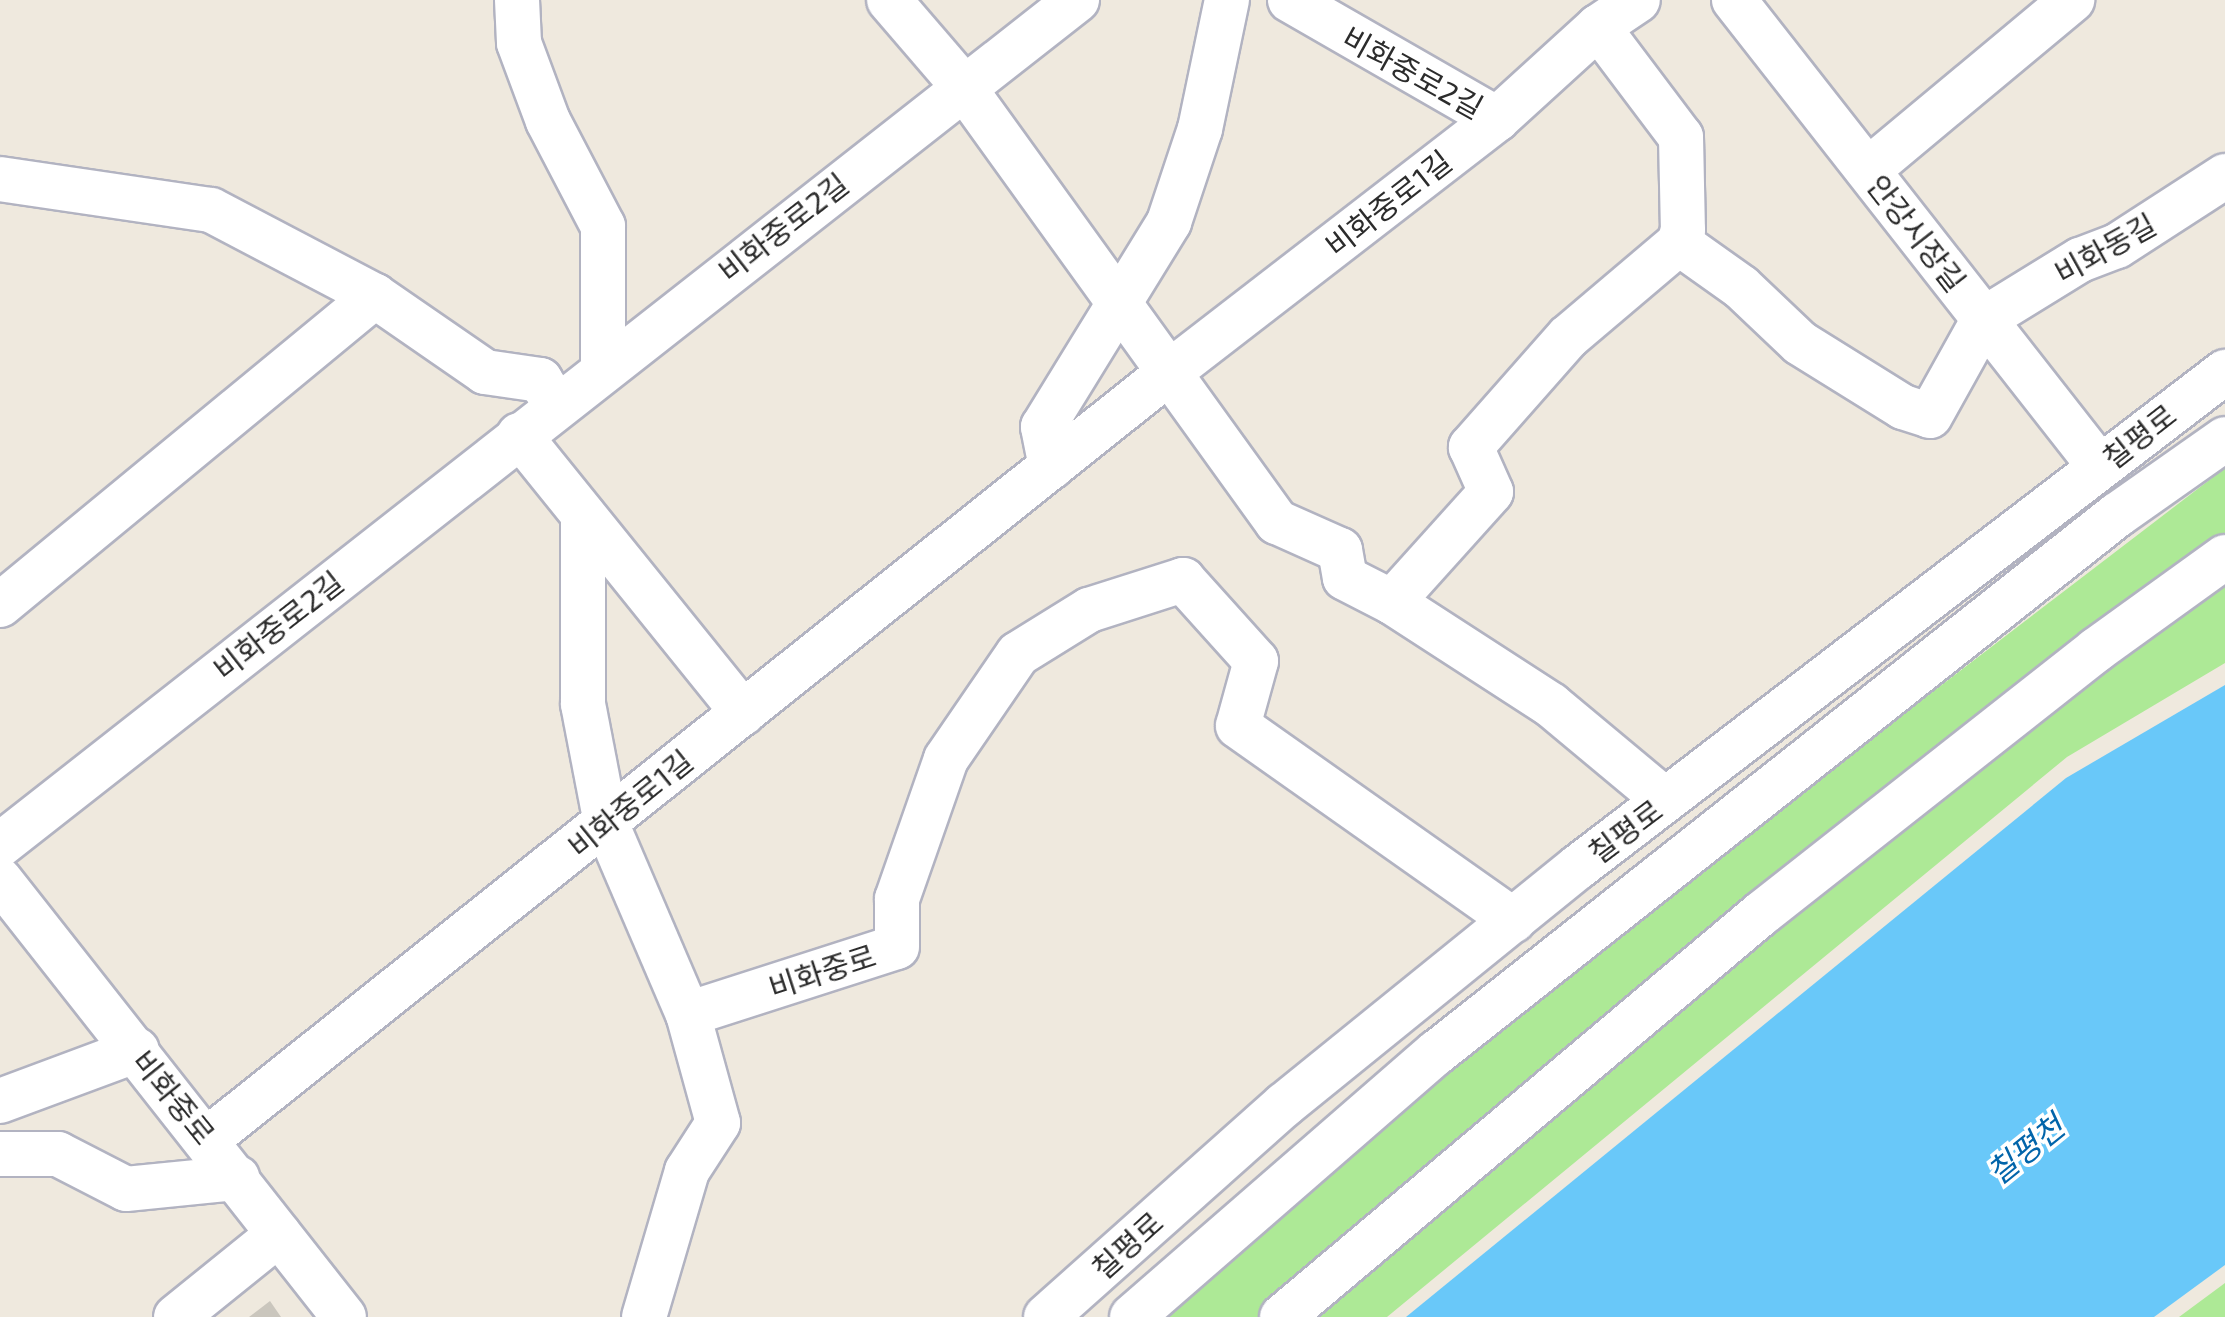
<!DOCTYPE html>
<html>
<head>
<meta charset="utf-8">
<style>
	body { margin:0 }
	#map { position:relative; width:2225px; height:1317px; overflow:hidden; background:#efe9de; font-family:"Exo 2","Noto Sans KR",sans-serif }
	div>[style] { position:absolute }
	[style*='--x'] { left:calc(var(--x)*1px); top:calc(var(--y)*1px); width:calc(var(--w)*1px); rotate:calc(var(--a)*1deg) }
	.green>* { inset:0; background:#ade996 }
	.water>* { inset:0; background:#69c8f9 }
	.building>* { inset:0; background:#cac6bd }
	.roads { filter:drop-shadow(2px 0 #b2b3c1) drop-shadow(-2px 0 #b2b3c1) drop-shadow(0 2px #b2b3c1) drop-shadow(0 -2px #b2b3c1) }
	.minor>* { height:44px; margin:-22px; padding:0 22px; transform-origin:22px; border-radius:22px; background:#fff }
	span { translate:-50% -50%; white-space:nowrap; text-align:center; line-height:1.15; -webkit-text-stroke:7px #fff; paint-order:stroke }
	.street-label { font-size:30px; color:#2c2c2c }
	.water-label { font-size:32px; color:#0265aa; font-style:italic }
</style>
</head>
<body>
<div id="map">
	<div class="green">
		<i style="clip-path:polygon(2225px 468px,2225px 663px,2067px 757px,1387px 1317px,1166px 1317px,1359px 1146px,1627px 926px)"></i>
		<i style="clip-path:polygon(2225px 1283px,2225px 1317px,2179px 1317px)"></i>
	</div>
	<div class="water">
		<i style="clip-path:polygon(2225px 685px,2225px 1265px,2154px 1317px,1406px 1317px,2066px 778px)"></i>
	</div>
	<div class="building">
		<i style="clip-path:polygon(270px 1301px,281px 1317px,249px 1317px)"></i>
	</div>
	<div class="roads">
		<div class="minor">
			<i style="--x:517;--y:0;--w:43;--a:87.3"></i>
			<i style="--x:519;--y:43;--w:83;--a:69.6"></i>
			<i style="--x:548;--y:121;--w:119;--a:62.4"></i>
			<i style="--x:603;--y:226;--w:143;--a:90"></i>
			<i style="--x:889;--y:0;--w:112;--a:49.3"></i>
			<i style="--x:962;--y:85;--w:539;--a:54.22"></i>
			<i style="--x:1277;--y:522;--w:69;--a:24"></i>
			<i style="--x:1340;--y:550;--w:28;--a:80"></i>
			<i style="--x:1345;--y:578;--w:53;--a:27.1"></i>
			<i style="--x:1290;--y:0;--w:239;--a:29.9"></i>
			<i style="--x:1734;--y:0;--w:593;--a:51.91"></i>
			<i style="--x:1598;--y:27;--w:138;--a:53"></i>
			<i style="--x:1681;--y:137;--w:93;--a:88.8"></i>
			<i style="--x:1683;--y:230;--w:14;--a:107"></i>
			<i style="--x:1679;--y:243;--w:145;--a:139.7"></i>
			<i style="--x:1568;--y:337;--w:147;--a:131.4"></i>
			<i style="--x:1471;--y:447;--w:49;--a:66"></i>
			<i style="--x:1491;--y:492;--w:148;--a:132"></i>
			<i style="--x:1392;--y:602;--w:189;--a:32.9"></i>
			<i style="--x:1551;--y:705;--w:148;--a:39.8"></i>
			<i style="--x:1868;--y:170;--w:266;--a:-39.8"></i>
			<i style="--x:0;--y:179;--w:213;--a:8.4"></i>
			<i style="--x:211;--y:210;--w:185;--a:27.7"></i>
			<i style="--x:375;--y:296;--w:134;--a:34.6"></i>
			<i style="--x:485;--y:372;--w:56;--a:8.3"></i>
			<i style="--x:540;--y:380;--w:30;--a:57"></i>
			<i style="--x:1679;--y:243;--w:76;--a:35.4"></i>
			<i style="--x:1741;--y:287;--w:81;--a:43.5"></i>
			<i style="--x:1800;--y:343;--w:121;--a:31.9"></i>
			<i style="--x:1903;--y:407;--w:28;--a:18"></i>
			<i style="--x:1930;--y:416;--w:111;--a:-60.9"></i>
			<i style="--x:1984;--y:319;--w:113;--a:-31.6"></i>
			<i style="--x:2080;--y:260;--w:40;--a:-21"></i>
			<i style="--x:2117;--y:246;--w:129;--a:-32.9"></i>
			<i style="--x:519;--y:435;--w:357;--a:51.1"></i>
			<i style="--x:1051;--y:467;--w:41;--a:-101.3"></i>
			<i style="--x:1043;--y:427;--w:241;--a:-58.4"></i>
			<i style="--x:1169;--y:222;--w:98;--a:-71.6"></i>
			<i style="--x:1200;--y:129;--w:132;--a:-78.2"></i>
			<i style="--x:583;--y:515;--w:189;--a:90"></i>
			<i style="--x:583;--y:704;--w:121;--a:79.1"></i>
			<i style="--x:606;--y:823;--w:208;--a:66.8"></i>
			<i style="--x:688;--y:1014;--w:113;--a:74.6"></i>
			<i style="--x:718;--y:1123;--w:57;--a:122.9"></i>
			<i style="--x:687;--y:1171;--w:152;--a:106.4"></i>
			<i style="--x:0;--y:605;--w:486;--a:-39.5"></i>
			<i style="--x:0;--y:845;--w:1369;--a:-38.12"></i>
			<i style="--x:0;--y:880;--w:556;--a:51.79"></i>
			<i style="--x:688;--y:1014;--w:219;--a:-17.8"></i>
			<i style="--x:897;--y:947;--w:48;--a:-90"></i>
			<i style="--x:897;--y:899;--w:148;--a:-70.7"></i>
			<i style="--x:946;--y:759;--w:127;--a:-55.6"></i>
			<i style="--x:1018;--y:654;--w:84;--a:-31.8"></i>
			<i style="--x:1089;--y:610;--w:99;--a:-17.7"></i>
			<i style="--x:1183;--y:580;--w:109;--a:48"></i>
			<i style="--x:1256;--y:661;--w:67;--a:105.5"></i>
			<i style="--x:1238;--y:726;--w:337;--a:35.2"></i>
			<i style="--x:0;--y:1101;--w:146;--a:-20.4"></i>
			<i style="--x:209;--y:1138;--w:1230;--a:-38.57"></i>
			<i style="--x:1171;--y:371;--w:412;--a:-37.7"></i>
			<i style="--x:1497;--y:119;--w:137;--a:-42.3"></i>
			<i style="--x:1598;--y:27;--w:48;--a:-34"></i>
			<i style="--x:0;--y:1154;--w:58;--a:0"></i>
			<i style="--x:58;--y:1154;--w:76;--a:27.2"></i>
			<i style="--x:126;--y:1189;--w:112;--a:-5.7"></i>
			<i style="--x:176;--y:1317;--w:132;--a:-38.9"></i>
			<i style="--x:1046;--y:1317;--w:319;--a:-41.7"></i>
			<i style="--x:1284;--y:1105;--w:378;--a:-39"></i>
			<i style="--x:1578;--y:867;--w:815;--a:-37.42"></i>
			<i style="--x:1132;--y:1317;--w:403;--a:-41"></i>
			<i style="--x:1436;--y:1053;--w:868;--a:-38.31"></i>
			<i style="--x:2117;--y:515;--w:132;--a:-35.1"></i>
			<i style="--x:1282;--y:1317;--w:627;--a:-40.09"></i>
			<i style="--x:1762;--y:913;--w:425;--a:-38.2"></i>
			<i style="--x:2096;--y:650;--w:159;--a:-35.8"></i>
		</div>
	</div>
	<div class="street-label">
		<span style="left:1413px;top:72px;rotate:29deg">비화중로2길</span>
		<span style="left:1388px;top:203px;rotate:-38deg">비화중로1길</span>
		<span style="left:783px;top:227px;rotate:-38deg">비화중로2길</span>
		<span style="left:1917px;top:233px;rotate:52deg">안강시장길</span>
		<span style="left:2105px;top:248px;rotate:-29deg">비화동길</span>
		<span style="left:2139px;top:436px;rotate:-38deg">칠평로</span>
		<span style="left:278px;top:625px;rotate:-38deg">비화중로2길</span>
		<span style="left:630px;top:803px;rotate:-39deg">비화중로1길</span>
		<span style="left:1625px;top:831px;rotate:-37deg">칠평로</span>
		<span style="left:822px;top:971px;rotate:-18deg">비화중로</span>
		<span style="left:174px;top:1097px;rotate:51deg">비화중로</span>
		<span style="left:1127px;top:1245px;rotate:-42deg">칠평로</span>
	</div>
	<div class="water-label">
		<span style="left:2025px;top:1149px;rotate:-39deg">칠평천</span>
	</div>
</div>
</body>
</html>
